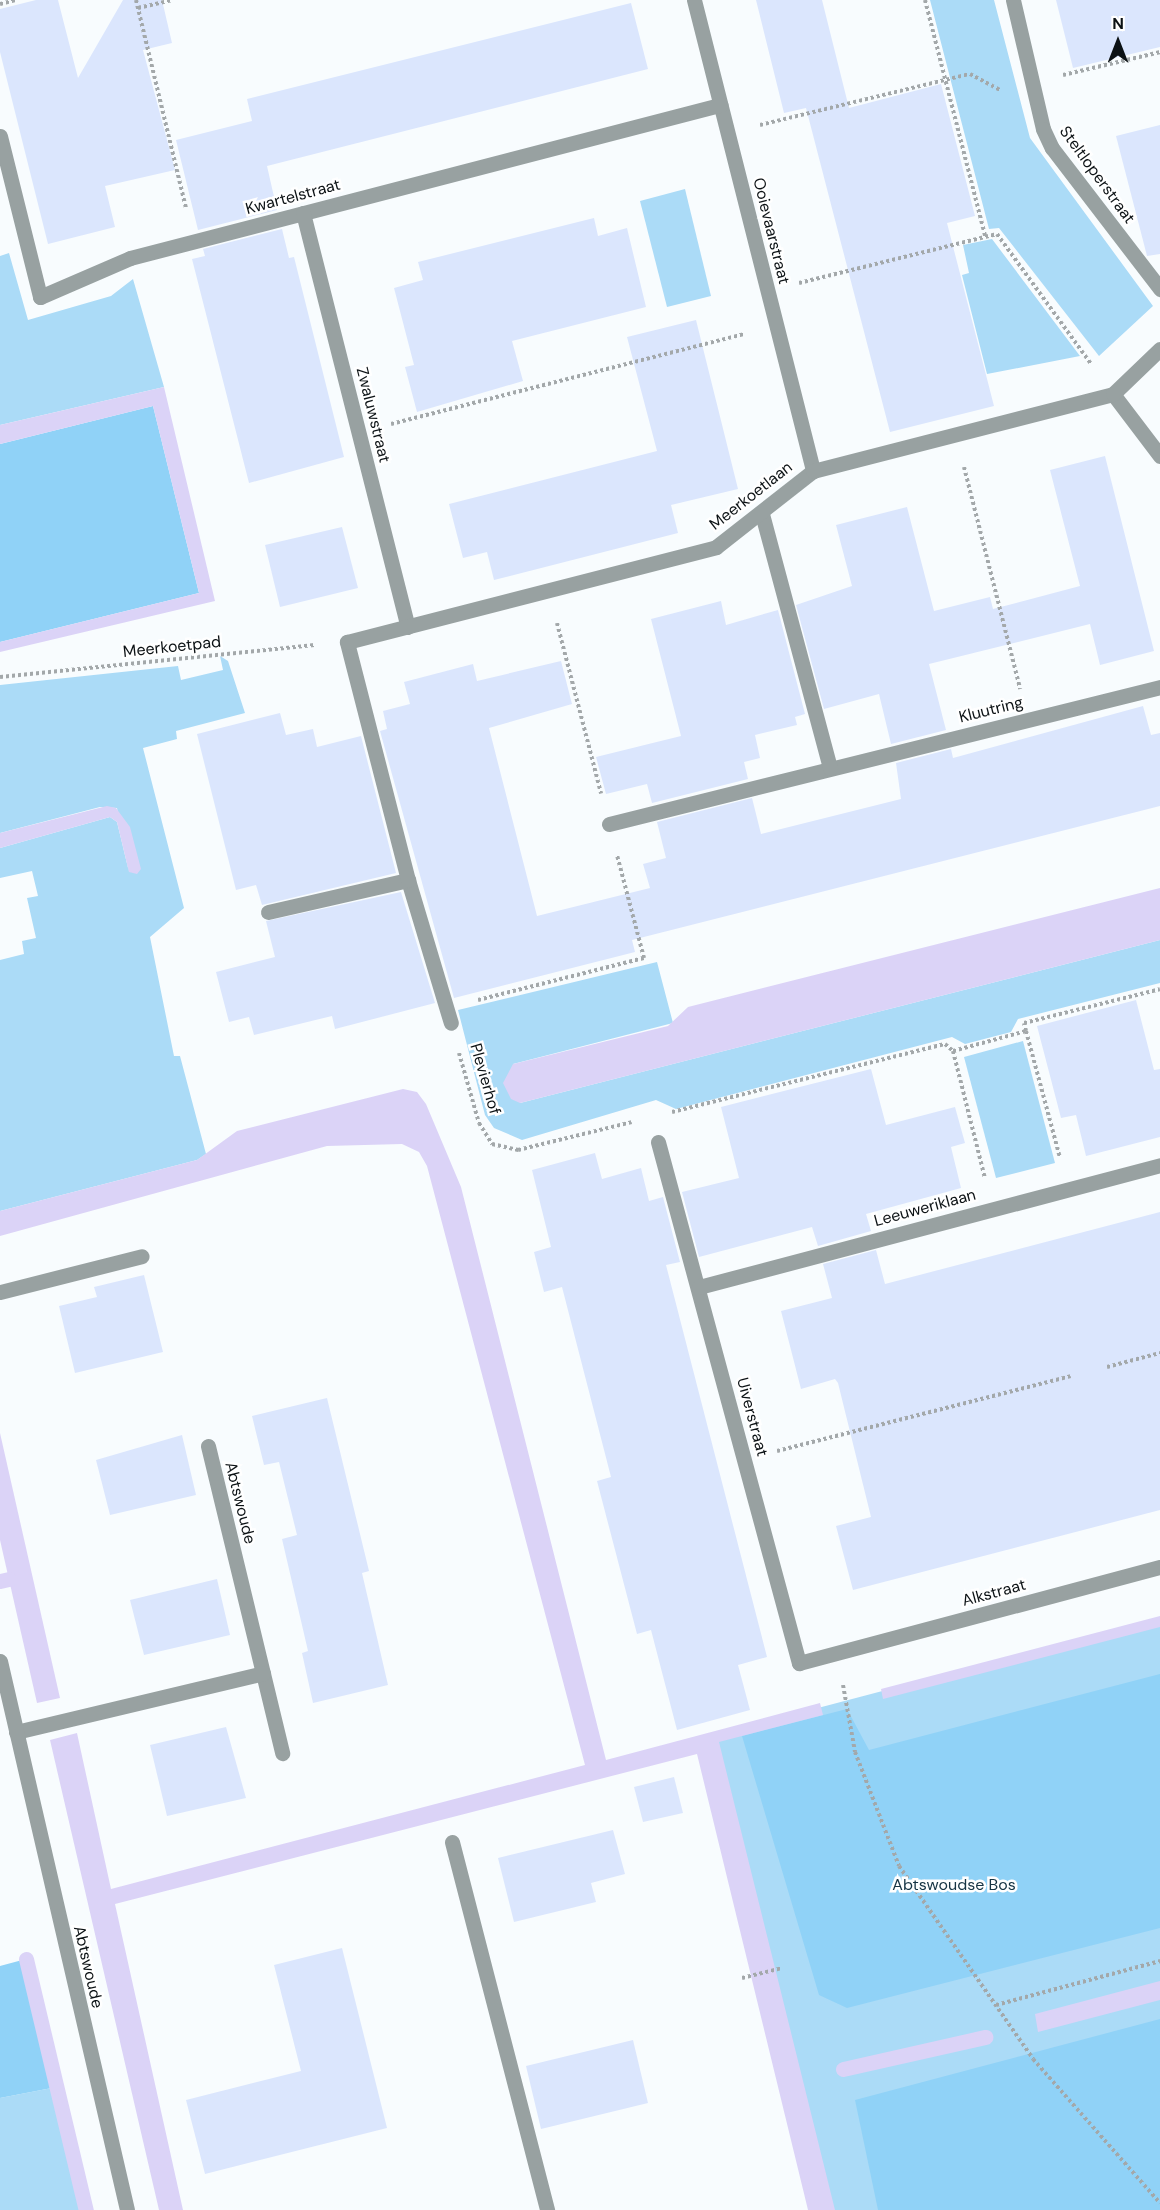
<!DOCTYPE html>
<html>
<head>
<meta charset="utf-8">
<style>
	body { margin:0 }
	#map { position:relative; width:1160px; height:2210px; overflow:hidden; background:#f8fcfe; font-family:"DM Sans",sans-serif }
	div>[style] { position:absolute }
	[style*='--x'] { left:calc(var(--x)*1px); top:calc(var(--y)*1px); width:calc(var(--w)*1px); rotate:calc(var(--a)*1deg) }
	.green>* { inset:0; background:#abdbf7 }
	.forest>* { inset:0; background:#90d2f7 }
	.water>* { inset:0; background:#dbd3f7 }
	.stream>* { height:15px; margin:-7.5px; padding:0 7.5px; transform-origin:7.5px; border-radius:7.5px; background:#dbd3f7 }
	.building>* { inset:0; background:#dbe6fd }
	.path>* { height:4px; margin-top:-2px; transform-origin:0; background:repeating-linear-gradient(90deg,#a3a8aa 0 3px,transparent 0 6px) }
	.service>* { height:15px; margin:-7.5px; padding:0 7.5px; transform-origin:7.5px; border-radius:7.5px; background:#98a1a1 }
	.pedestrian>* { height:15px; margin:-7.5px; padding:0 7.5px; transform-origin:7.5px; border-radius:7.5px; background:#98a1a1 }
	.minor>* { height:15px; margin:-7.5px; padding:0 7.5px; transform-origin:7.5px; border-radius:7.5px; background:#98a1a1 }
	span { translate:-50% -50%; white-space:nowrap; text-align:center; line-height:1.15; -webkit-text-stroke:5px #fff; paint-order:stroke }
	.street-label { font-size:16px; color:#0c1215 }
	.park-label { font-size:16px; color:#163444 }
	.north { position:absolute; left:1088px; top:12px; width:60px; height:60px; -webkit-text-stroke:4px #fff; paint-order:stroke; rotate:0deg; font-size:16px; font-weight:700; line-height:24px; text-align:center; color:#0c1215 }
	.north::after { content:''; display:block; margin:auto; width:21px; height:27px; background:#0c1215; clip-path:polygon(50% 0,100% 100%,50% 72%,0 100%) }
</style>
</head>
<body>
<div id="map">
	<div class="green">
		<i style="clip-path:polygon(930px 0,994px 0,1030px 138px,1153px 306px,1099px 356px,999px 228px,989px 229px)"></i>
		<i style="clip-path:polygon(685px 189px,711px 296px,667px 307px,640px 201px)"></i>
		<i style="clip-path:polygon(992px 239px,1080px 356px,987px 374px,962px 275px,969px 273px,963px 245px)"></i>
		<i style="clip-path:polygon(9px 253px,28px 320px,111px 296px,133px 279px,164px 387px,0 425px,0 256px)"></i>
		<i style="clip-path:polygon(220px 656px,228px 661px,245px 713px,176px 731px,177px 739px,143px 748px,184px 908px,150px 937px,174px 1056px,180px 1056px,206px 1154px,197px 1160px,0 1211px,0 960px,24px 954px,22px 941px,36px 938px,27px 898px,38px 896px,32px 871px,0 878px,0 848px,110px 817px,117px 822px,129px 872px,117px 808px,100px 807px,0 833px,0 685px,178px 666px,181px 680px,223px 670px)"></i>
		<i style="clip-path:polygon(1160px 940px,1160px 983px,1018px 1019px,1011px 1032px,965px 1044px,952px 1037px,676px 1109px,656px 1100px,522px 1140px,494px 1128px,485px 1115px,458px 1010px,657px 962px,673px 1023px,513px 1064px,520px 1103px)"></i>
		<i style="clip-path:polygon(1023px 1041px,1055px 1163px,996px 1178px,964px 1057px)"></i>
		<i style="clip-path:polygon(1160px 1618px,1160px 2210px,826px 2210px,704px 1738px)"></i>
		<i style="clip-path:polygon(57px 2087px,86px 2210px,0 2210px,0 2098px)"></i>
	</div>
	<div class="forest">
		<i style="clip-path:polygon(153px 406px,199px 593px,0 642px,0 444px)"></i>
		<i style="clip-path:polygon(1160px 1674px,1160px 1928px,847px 2008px,819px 1995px,742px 1736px,847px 1709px,869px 1750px)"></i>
		<i style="clip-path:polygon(26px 1959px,57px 2087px,0 2098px,0 1966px)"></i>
		<i style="clip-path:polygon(1160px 2019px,1160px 2210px,878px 2210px,855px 2100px)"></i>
	</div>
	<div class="water">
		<i style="clip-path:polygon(164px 387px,215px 601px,0 652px,0 642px,199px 593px,153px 406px,0 444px,0 425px)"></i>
		<i style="clip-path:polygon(107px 806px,116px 808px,130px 827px,141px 869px,137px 874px,129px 872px,117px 822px,110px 817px,0 848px,0 833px)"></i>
		<i style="clip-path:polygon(1160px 888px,1160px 940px,520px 1103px,511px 1099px,503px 1083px,513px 1064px,668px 1026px,688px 1007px)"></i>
		<i style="clip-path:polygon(403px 1089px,417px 1092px,426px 1104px,461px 1187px,606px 1760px,820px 1703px,823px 1715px,719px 1742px,835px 2210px,808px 2210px,697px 1754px,115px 1904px,183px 2210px,159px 2210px,50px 1740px,77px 1733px,111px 1889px,585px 1765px,427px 1166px,419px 1152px,402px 1144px,327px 1146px,0 1236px,0 1211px,197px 1160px,237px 1131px)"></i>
		<i style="clip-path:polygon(0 1433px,60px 1698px,37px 1703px,0 1540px)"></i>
		<i style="clip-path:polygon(1160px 1616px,1160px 1627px,883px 1699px,881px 1689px)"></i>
		<i style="clip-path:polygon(1160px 1981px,1160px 2000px,1038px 2032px,1035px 2014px)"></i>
	</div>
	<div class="stream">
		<i style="--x:0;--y:1581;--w:9;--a:-13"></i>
		<i style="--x:26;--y:1959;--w:258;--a:76.6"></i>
		<i style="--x:843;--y:2069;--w:146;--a:-12.7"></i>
	</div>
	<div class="building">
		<i style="clip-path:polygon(36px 0,58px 0,78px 78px,123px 0,162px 0,172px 43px,143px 50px,175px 170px,105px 186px,115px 227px,48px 244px,0 52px,0 9px)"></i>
		<i style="clip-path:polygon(756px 0,822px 0,849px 108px,941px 84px,975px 216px,947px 223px,994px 406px,890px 432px,806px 108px,784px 113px)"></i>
		<i style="clip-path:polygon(1056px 0,1160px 0,1160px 47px,1073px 68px)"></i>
		<i style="clip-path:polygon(631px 3px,648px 69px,267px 166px,277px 210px,198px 230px,176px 140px,252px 121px,247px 99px)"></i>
		<i style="clip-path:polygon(1160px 125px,1160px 254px,1147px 256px,1116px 136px)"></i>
		<i style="clip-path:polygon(594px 218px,598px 236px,627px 228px,646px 307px,512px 341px,523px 381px,417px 412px,405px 367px,414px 365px,394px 288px,423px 280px,418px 262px)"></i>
		<i style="clip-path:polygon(282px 229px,289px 258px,294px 257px,344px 457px,249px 483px,192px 259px,205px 256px,203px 249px)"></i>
		<i style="clip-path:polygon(696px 320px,738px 489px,671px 505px,678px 533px,494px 580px,487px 552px,463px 558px,449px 504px,657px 451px,627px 337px)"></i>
		<i style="clip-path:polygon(1105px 456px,1154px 651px,1100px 665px,1090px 624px,929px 664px,946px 730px,891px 744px,879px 694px,824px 709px,796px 605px,852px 586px,836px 525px,907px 507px,934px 611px,990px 597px,993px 609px,1080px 586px,1050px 470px)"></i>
		<i style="clip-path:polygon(342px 527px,358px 588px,280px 607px,265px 545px)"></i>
		<i style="clip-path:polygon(721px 601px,726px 625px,778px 610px,805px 714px,795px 717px,797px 725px,755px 735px,760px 758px,744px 762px,748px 779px,652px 803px,647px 784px,606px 794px,596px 757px,681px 736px,651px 619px)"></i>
		<i style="clip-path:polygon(561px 661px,572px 704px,489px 728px,537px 916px,650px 888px,643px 864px,666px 858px,657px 822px,752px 798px,761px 834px,901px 799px,896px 763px,951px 749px,953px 758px,1143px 706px,1151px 735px,1160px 733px,1160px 806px,632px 940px,635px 952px,454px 998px,380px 731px,387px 729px,383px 711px,410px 704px,404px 682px,473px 664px,477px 681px)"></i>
		<i style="clip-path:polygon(280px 713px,286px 735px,313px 729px,317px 747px,361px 736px,396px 873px,262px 905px,256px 885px,236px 890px,197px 734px)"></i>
		<i style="clip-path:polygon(401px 892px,435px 1003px,335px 1029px,332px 1016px,254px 1035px,249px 1017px,229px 1022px,216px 972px,275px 957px,266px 921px)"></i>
		<i style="clip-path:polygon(1136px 1000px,1154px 1070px,1160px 1069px,1160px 1137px,1086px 1156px,1076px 1115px,1061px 1118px,1037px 1026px)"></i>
		<i style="clip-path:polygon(871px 1069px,886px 1125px,955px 1107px,965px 1143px,951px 1147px,961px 1188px,866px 1214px,871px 1231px,818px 1246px,812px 1227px,699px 1257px,682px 1192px,739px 1178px,721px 1107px)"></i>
		<i style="clip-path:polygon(595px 1153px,602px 1179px,641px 1168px,649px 1201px,663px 1197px,680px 1262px,666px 1265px,767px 1657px,738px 1665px,750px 1710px,677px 1730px,651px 1630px,637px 1634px,597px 1481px,611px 1477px,562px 1287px,544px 1292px,534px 1252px,551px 1247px,532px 1170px)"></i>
		<i style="clip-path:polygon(1160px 1212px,1160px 1510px,853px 1590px,836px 1526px,871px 1517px,838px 1383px,835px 1379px,801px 1389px,781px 1311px,832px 1298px,823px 1264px,876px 1250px,885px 1284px)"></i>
		<i style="clip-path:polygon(144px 1275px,163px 1352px,75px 1373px,59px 1306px,97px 1297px,94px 1287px)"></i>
		<i style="clip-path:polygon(327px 1398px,369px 1571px,362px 1573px,388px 1685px,313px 1703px,302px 1653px,308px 1651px,282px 1539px,297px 1535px,279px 1462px,264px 1465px,252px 1416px)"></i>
		<i style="clip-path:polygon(182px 1435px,196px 1495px,110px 1515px,96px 1460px)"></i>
		<i style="clip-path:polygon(217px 1579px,230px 1635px,144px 1655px,130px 1600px)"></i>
		<i style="clip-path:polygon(226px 1727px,246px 1798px,167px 1816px,150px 1745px)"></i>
		<i style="clip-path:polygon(674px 1777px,683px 1813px,643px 1822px,634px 1787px)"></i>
		<i style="clip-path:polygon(613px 1830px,625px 1874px,591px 1883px,596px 1902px,514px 1922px,498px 1858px)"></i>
		<i style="clip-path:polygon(342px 1948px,387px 2128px,205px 2174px,186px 2100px,301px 2071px,274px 1965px)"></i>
		<i style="clip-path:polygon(633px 2040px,648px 2103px,541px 2129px,526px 2066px)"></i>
	</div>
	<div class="path">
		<i style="--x:136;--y:0;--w:214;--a:76.5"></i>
		<i style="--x:925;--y:0;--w:244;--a:75.7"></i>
		<i style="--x:0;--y:4;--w:16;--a:-14"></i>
		<i style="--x:138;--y:8;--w:35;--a:-13"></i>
		<i style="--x:1063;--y:75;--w:100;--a:-13.3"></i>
		<i style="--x:760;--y:125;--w:216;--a:-13.7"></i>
		<i style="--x:970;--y:74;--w:34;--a:28"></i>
		<i style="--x:799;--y:283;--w:204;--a:-13.9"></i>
		<i style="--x:997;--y:234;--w:160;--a:54.1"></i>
		<i style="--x:391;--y:424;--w:365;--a:-14.3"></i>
		<i style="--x:964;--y:467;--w:229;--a:75.8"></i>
		<i style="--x:557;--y:623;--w:176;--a:75.5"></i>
		<i style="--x:0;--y:677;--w:316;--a:-5.8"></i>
		<i style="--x:478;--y:1000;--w:171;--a:-14.2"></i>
		<i style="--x:644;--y:958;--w:106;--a:-104.7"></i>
		<i style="--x:1026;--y:1031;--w:131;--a:75"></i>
		<i style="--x:953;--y:1051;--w:131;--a:75.9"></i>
		<i style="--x:459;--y:1053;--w:73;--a:74.1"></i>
		<i style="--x:479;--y:1123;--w:25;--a:58"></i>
		<i style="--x:492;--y:1144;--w:27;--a:13"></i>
		<i style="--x:518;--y:1150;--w:117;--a:-13.8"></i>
		<i style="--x:672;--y:1112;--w:281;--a:-14"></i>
		<i style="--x:945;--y:1044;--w:11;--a:41"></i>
		<i style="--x:953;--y:1051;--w:76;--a:-15.3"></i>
		<i style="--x:1026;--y:1031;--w:8;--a:-104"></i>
		<i style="--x:1024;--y:1023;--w:140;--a:-14"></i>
		<i style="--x:1107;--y:1367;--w:55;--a:-14.8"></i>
		<i style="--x:777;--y:1451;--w:303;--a:-14.3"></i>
		<i style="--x:843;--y:1685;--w:68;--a:79.8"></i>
		<i style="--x:855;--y:1752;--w:122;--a:68.9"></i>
		<i style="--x:899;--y:1866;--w:235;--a:55.2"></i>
		<i style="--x:1033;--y:2059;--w:192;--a:48.6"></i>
		<i style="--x:742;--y:1978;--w:41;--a:-14"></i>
		<i style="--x:996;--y:2005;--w:170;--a:-15"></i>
	</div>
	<div class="service">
		<i style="--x:0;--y:1292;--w:146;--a:-14.2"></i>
		<i style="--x:208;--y:1446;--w:316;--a:76.4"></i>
		<i style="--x:16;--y:1732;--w:254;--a:-13.4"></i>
		<i style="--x:452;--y:1842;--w:380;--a:75.5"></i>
	</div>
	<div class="pedestrian">
		<i style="--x:609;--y:824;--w:568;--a:-13.96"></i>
	</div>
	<div class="minor">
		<i style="--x:694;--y:0;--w:486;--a:75.8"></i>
		<i style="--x:1013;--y:0;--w:132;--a:76.9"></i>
		<i style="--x:1043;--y:129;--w:21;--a:65"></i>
		<i style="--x:1052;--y:148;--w:178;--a:52.5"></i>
		<i style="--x:0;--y:136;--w:166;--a:76"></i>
		<i style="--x:40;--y:297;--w:98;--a:-23.4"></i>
		<i style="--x:130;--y:258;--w:610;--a:-14.54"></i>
		<i style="--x:303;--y:213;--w:427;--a:75.8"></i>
		<i style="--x:1113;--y:394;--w:78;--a:52.8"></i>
		<i style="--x:762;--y:514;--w:263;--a:75"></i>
		<i style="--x:408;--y:880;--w:149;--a:73.3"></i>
		<i style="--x:268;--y:912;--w:144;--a:-12.9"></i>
		<i style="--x:408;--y:880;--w:246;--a:-104.4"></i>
		<i style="--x:347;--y:642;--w:381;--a:-14.4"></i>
		<i style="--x:716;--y:547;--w:123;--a:-38.1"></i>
		<i style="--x:813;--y:471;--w:310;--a:-14.4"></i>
		<i style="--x:1113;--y:394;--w:65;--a:-43.8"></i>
		<i style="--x:658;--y:1142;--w:540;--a:74.86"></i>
		<i style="--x:799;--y:1663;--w:374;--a:-14.9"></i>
		<i style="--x:699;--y:1287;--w:477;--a:-14.8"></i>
		<i style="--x:0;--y:1661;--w:563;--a:76.97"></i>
	</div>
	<div class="street-label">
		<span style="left:1097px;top:175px;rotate:54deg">Steltloperstraat</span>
		<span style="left:293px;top:197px;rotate:-15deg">Kwartelstraat</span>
		<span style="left:771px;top:231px;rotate:76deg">Ooievaarstraat</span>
		<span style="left:373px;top:415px;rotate:76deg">Zwaluwstraat</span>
		<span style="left:751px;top:496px;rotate:-38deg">Meerkoetlaan</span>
		<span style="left:172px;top:647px;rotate:-6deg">Meerkoetpad</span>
		<span style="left:991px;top:710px;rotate:-14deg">Kluutring</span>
		<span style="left:485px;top:1079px;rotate:74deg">Plevierhof</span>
		<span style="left:925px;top:1208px;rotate:-15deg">Leeuweriklaan</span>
		<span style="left:752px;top:1417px;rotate:75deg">Uiverstraat</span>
		<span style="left:240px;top:1503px;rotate:76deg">Abtswoude</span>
		<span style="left:994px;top:1593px;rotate:-15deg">Alkstraat</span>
		<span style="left:88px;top:1967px;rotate:77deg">Abtswoude</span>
	</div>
	<div class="park-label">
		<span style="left:954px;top:1885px">Abtswoudse Bos</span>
	</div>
	<div class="north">N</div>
</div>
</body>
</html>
